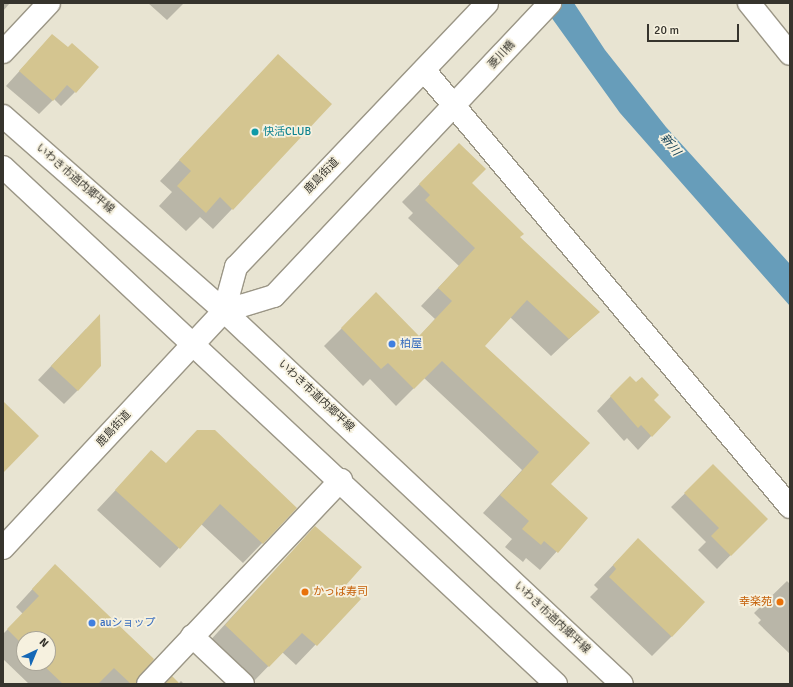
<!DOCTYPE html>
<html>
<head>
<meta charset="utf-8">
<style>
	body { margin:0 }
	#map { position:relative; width:793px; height:687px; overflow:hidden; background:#e8e4d2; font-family:Signika,"Noto Sans JP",sans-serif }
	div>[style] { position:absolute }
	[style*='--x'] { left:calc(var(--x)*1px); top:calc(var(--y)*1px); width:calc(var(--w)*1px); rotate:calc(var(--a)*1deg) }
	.water>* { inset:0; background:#679dba }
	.shadow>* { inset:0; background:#0003 }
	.building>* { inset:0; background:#d4c590 }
	.roads { filter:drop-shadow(1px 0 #9b9686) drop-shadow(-1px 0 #9b9686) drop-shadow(0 1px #9b9686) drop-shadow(0 -1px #9b9686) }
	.minor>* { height:22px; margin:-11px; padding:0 11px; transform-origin:11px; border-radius:11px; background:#fff }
	.dots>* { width:11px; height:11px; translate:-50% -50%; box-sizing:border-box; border:2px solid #f6f1df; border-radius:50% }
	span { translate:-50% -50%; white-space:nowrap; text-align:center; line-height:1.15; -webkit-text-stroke:3.5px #f6f1df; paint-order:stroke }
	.street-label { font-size:11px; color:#36342d }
	.culture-label { font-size:11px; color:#0d838f }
	.left { translate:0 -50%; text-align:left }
	.shop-label { font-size:11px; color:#366cbe }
	.food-label { font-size:11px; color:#c56008 }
	.right { translate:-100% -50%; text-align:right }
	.water-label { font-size:12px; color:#124055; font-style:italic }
	.frame { position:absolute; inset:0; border:4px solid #36342d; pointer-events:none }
	.north { position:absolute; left:16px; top:631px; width:40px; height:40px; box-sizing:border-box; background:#f6f1df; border:1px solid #a9a598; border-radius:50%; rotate:44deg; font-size:11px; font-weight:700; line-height:16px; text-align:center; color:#36342d }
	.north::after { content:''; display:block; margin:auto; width:14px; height:18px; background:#1568b6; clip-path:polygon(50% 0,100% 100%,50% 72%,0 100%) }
	.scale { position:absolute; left:647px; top:24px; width:92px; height:18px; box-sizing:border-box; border:2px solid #36342d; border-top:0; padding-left:5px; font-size:12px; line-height:14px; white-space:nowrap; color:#36342d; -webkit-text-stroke:3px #f6f1df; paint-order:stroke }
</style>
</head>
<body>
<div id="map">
	<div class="water">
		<i style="clip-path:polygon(541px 3px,574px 3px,605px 50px,666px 127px,790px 264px,790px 306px,620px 113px)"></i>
	</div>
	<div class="shadow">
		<i style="clip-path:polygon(3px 3px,10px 3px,3px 11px)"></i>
		<i style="clip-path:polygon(148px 3px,184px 3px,167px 20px)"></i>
		<i style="clip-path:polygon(52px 35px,75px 92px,61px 106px,54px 99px,39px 114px,6px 86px)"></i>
		<i style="clip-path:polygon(259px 75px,232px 209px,213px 229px,200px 217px,186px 231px,159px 206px,172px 192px,160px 181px)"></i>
		<i style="clip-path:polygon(459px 144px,471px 183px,518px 238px,598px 312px,551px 356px,510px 317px,484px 346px,589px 443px,550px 484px,586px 519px,540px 570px,526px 558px,523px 562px,505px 547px,512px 539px,483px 513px,522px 470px,424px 378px,396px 406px,370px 379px,363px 386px,324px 346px,376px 294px,419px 337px,435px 319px,421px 306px,459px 266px,408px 218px,413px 213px,402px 202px)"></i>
		<i style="clip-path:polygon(86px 329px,78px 390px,64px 404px,38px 380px)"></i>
		<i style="clip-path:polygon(616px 391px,653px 400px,669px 417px,638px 450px,627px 438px,624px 441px,597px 411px)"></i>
		<i style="clip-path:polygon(152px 451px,166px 464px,296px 508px,243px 563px,201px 524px,160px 568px,97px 510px)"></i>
		<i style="clip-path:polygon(713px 466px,766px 519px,717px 569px,698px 550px,706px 542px,671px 507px)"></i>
		<i style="clip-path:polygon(315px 527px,344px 585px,359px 599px,296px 665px,282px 652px,251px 684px,206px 645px)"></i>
		<i style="clip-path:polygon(619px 559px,672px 636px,652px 656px,590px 597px,598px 589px,594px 585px)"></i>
		<i style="clip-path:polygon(787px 581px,790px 584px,790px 654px,758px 623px,761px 620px,754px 613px)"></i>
		<i style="clip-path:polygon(evenodd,38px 583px,136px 684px,29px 684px,3px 659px,3px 634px,23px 614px,16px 607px,38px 583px,24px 639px,48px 639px,48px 663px,24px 663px,24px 639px)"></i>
		<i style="clip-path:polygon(181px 681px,184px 684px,166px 684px,178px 684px)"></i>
	</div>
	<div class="building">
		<i style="clip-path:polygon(52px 34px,68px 47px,72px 43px,99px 67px,76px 93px,67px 85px,53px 101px,19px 71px)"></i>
		<i style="clip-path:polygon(278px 54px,332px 104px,233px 210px,220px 197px,206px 213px,177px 186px,191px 171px,179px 160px)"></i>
		<i style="clip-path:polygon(459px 143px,486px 169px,472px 183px,524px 234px,520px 237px,600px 312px,569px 339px,527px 300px,485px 346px,590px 443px,551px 484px,588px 518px,558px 553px,544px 541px,541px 545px,522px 529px,529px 521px,500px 495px,539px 452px,442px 361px,414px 389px,388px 363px,381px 369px,341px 328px,376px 292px,419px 336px,452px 301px,438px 288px,475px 248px,425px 200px,430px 195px,419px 184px)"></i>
		<i style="clip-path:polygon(100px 314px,101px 366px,78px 391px,51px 366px)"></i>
		<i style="clip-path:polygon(630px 376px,636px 382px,642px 377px,659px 395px,654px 400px,671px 417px,652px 437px,641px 425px,638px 428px,610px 396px)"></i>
		<i style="clip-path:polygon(3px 401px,39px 436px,3px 473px)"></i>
		<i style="clip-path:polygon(197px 430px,215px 430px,297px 508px,263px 544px,220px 504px,180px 549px,115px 490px,151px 450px,166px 463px)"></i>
		<i style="clip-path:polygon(713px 464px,768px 519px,731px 556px,711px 536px,719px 528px,684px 493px)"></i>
		<i style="clip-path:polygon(315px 526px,362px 567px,346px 585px,361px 599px,317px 646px,302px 633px,269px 667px,225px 625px)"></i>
		<i style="clip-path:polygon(638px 538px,705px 602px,672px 637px,609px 577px,616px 569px,613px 565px)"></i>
		<i style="clip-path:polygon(55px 564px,154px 659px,136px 684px,131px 684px,114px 668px,98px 684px,63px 684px,41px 663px,48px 663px,48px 639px,24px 639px,24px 646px,7px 629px,39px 596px,32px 589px)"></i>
		<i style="clip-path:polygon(172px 676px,180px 684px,165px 684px)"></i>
	</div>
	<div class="roads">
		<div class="minor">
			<i style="--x:749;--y:3;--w:65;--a:51.2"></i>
			<i style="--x:3;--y:52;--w:67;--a:-46.8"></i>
			<i style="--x:424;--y:70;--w:570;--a:50.05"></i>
			<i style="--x:3;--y:116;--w:295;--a:41.4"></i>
			<i style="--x:224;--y:311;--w:545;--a:43.14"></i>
			<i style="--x:3;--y:167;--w:757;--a:43.07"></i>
			<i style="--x:224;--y:311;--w:52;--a:-16.7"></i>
			<i style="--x:274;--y:296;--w:403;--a:-46.7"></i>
			<i style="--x:3;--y:548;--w:324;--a:-47"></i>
			<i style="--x:224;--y:311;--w:46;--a:-74.7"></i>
			<i style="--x:236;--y:267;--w:364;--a:-46.4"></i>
			<i style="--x:192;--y:636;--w:70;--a:43.3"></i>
			<i style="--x:148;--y:684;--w:281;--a:-46.6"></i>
		</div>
	</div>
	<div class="dots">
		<i style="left:255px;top:132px;background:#0f9aa8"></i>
		<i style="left:392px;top:344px;background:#3f7fe0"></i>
		<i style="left:305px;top:592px;background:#e8710a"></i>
		<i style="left:780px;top:602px;background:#e8710a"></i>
		<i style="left:92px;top:623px;background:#3f7fe0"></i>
	</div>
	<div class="street-label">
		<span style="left:502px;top:55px;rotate:-47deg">菱川橋</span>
		<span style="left:322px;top:176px;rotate:-46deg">鹿島街道</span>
		<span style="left:75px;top:179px;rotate:41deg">いわき市道内郷平線</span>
		<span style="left:316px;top:396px;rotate:43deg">いわき市道内郷平線</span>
		<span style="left:114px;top:429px;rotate:-47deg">鹿島街道</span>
		<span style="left:552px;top:618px;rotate:43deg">いわき市道内郷平線</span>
	</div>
	<div class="culture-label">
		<span class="left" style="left:263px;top:132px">快活CLUB</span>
	</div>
	<div class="shop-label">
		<span class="left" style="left:400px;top:344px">柏屋</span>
		<span class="left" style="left:100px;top:623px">auショップ</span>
	</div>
	<div class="food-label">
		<span class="left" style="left:313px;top:592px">かっぱ寿司</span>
		<span class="right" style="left:772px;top:602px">幸楽苑</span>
	</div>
	<div class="water-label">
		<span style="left:670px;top:145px;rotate:51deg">新川</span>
	</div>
	<div class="frame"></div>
	<div class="north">N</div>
	<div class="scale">20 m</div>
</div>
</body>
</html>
